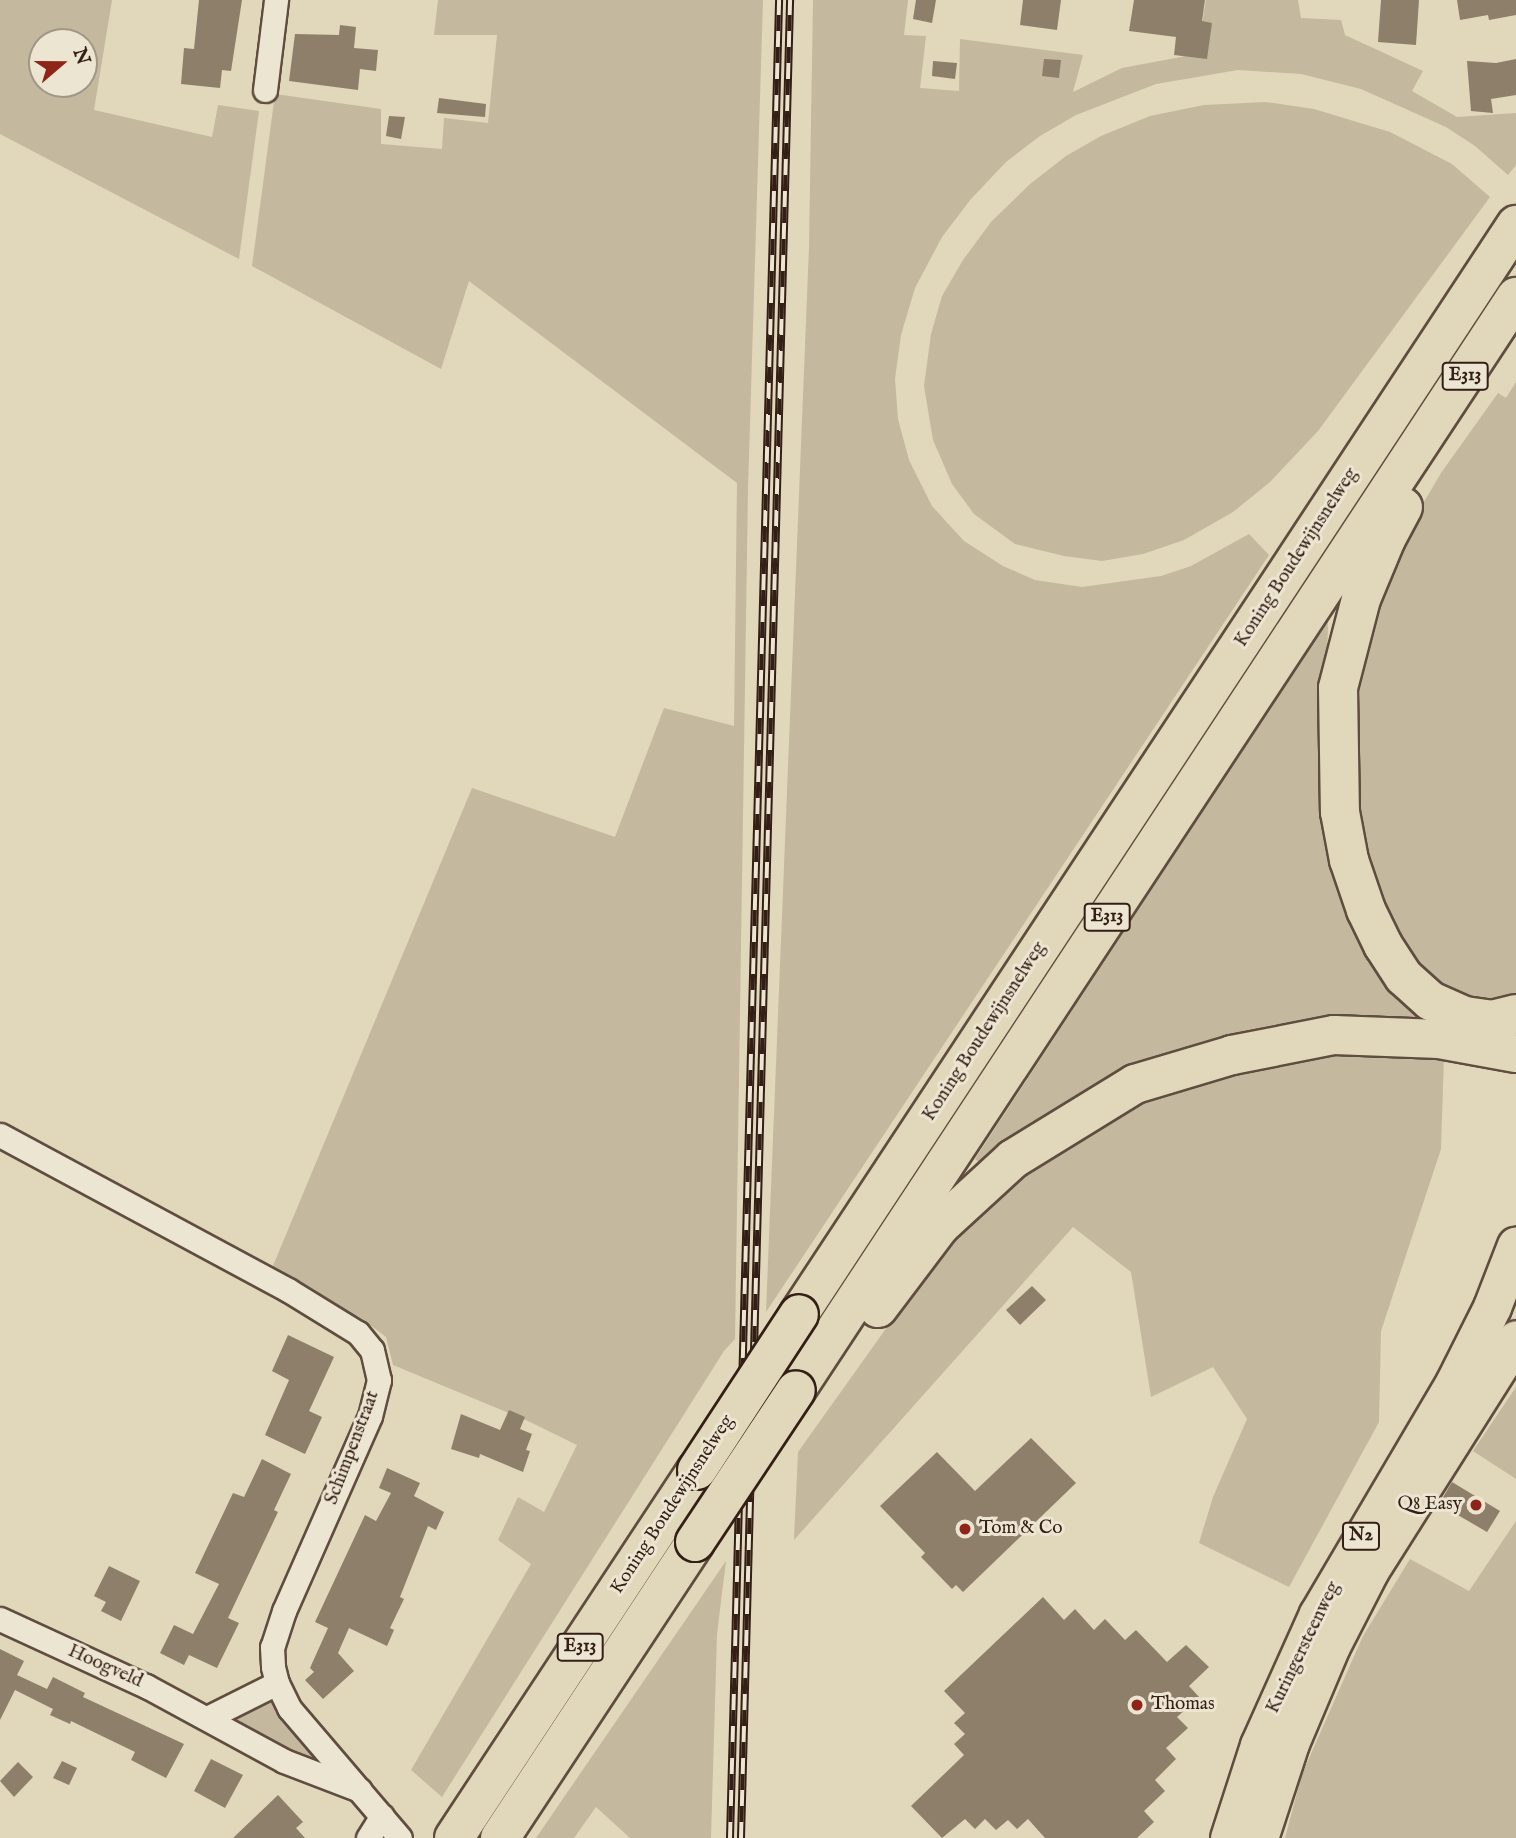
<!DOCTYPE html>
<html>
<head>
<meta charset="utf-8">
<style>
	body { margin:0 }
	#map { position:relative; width:1516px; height:1838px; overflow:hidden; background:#e1d7ba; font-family:"IM FELL English",serif }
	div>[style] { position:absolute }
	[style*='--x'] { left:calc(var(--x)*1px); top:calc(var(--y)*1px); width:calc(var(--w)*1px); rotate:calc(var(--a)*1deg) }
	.green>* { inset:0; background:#c4b89e }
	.building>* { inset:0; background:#8e7f6b }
	.roads { filter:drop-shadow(2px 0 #5f4d3f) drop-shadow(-2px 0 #5f4d3f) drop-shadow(0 2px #5f4d3f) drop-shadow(0 -2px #5f4d3f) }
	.street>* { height:23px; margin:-11.5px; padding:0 11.5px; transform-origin:11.5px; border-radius:11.5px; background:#ece5d2 }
	.primary>* { height:37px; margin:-18.5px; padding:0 18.5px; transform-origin:18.5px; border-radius:18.5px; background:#e1d7ba }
	.highway>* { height:38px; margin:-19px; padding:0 19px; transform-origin:19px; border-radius:19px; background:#e1d7ba }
	.rail>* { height:8px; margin-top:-4px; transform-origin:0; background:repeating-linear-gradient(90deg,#ece5d2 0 16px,#341f16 0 32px); box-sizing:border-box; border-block:2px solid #341f16 }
	.bridges { filter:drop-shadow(2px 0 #341f16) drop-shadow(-2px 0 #341f16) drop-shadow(0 2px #341f16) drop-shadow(0 -2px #341f16) }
	.highway-bridge>* { height:38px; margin:-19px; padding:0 19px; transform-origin:19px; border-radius:19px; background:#e1d7ba }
	.dots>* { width:19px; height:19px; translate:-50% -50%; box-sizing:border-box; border:4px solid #ece5d2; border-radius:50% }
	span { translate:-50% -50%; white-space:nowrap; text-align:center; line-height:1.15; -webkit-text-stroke:6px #ece5d2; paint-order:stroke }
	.shield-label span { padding:2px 5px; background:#ece5d2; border:2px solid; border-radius:5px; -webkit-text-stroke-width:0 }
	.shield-label { font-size:18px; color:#341f16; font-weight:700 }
	.street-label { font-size:19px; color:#341f16 }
	.poi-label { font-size:19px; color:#341f16 }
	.right { translate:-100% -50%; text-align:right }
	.left { translate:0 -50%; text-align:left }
	.north { position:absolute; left:28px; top:28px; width:70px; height:70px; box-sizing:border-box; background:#ece5d2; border:2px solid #a29687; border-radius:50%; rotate:70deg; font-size:19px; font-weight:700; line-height:28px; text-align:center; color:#341f16 }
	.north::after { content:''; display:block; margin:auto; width:24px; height:32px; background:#8f2418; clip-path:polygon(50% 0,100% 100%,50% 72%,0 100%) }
</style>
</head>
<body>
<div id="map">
	<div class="green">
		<i style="clip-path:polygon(evenodd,0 0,112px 0,94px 110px,212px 137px,218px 105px,259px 111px,239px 259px,0 134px,0 0,84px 42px,84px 84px,42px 84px,42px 42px,84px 42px)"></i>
		<i style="clip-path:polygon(438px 0,763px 0,748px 489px,735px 1339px,724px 1351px,442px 1797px,411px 1770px,531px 1564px,498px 1540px,518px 1497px,544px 1512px,577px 1445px,528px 1421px,393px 1365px,386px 1337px,361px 1318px,270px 1273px,472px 788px,615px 837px,664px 708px,734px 726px,737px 483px,469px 281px,441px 369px,252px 266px,275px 94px,381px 109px,381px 144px,442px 149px,444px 118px,488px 123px,497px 35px,434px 35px)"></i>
		<i style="clip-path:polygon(813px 0,908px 0,904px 35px,926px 36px,920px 88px,959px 91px,960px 39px,1083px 55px,1073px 92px,1122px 68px,1197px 54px,1206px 0,1298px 0,1301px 18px,1341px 20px,1345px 35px,1423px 71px,1412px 91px,1457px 117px,1516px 113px,1516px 165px,1508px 175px,1475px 146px,1446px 127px,1361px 89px,1301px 74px,1238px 70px,1156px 84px,1076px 115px,1040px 136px,1006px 162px,971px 199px,942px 237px,915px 288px,901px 335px,895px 379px,898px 419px,909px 460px,932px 506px,964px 541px,1003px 566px,1035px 580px,1082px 587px,1161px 576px,1191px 566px,1249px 534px,1269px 555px,766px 1312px,809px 247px)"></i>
		<i style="clip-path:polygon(1266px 102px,1314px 109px,1390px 132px,1452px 164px,1490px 197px,1318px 431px,1270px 482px,1233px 512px,1184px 540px,1143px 554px,1102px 561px,1064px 556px,1015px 544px,974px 514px,952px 484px,933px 440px,924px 386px,931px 334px,942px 296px,963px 260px,991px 222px,1030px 184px,1066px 156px,1101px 136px,1150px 116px,1204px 105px)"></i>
		<i style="clip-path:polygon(1516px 382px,1516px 1001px,1465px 1001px,1435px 984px,1418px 966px,1393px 927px,1374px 880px,1354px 789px,1356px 696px,1364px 648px,1401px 541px,1441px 473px,1498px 393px,1506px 398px)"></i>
		<i style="clip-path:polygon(1328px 620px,1325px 760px,1341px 875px,1447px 1022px,1313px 1021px,986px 1168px,975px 1159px)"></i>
		<i style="clip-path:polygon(1311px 1050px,1444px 1055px,1441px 1149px,1381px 1331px,1379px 1422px,1289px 1587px,1199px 1543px,1213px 1497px,1247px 1419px,1213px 1367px,1151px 1397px,1131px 1272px,1073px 1227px,794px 1540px,798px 1452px,947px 1243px,1031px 1163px,1105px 1115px,1183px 1082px)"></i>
		<i style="clip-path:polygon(1516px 1387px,1516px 1479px,1473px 1451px)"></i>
		<i style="clip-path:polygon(1516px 1521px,1516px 1838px,1285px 1838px,1302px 1774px,1363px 1636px,1410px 1559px,1469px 1591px)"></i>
		<i style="clip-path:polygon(726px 1561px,717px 1634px,711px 1838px,630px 1838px,596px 1807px,574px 1838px,536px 1838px)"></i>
		<i style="clip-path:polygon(265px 1699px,279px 1705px,335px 1774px,227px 1720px)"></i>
	</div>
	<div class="building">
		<i style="clip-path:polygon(199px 0,242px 0,231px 71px,222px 70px,220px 88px,181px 84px,184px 48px,194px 49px)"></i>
		<i style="clip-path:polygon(916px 0,936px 0,932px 23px,913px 19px)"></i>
		<i style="clip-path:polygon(1023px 0,1061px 0,1057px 30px,1020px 25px)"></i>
		<i style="clip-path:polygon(1134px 0,1205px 0,1202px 21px,1212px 23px,1207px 59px,1174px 55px,1176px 37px,1129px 31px)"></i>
		<i style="clip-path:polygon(1381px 0,1419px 0,1416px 45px,1378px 42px)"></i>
		<i style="clip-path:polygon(1457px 0,1516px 0,1516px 15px,1489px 20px,1488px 15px,1460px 20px)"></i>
		<i style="clip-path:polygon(340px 25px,356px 27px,354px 48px,378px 50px,376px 71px,360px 69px,358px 90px,289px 81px,295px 34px,339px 35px)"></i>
		<i style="clip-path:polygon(1044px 59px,1061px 60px,1059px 78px,1042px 76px)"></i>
		<i style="clip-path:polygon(1516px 59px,1516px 95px,1491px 99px,1493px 113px,1471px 111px,1467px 61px,1496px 63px)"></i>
		<i style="clip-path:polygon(933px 61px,957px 63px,955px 79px,932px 76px)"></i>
		<i style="clip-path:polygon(439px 98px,486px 104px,485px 117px,437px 113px)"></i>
		<i style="clip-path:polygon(389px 116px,405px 117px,401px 139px,386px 136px)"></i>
		<i style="clip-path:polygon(1032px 1286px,1046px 1300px,1020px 1325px,1006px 1310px)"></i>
		<i style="clip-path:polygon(288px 1335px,334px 1357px,309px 1411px,322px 1417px,305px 1454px,265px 1435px,289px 1380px,272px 1371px)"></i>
		<i style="clip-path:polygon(509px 1410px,525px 1417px,520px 1429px,532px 1434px,526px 1450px,530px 1451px,523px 1472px,480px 1454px,479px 1458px,451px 1449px,461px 1414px,500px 1430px)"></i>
		<i style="clip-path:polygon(1031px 1438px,1076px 1483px,963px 1592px,956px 1585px,952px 1589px,921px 1557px,925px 1553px,880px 1506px,937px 1452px,975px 1491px)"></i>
		<i style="clip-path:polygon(262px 1459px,291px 1474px,274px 1510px,278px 1512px,228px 1618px,239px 1623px,217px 1668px,189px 1655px,184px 1665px,160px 1653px,174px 1625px,193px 1634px,219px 1584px,195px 1573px,233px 1493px,244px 1497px)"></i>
		<i style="clip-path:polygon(387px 1468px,420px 1483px,414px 1496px,444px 1512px,436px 1530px,428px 1526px,400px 1597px,404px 1599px,390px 1628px,394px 1630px,387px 1646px,349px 1628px,338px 1653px,354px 1671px,323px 1699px,305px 1680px,314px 1672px,310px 1668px,328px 1628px,315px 1622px,365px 1515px,376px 1521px,391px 1493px,379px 1488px)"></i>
		<i style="clip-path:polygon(1452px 1482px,1500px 1511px,1487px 1532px,1439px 1504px)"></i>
		<i style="clip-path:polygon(109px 1566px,140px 1581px,121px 1621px,101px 1611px,106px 1602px,94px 1596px)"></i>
		<i style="clip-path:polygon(1043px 1597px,1064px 1620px,1075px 1609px,1094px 1630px,1105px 1619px,1125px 1640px,1136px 1630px,1167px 1662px,1186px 1645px,1209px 1667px,1189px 1686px,1199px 1697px,1177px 1717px,1188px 1728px,1166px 1748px,1176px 1759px,1155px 1780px,1165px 1791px,1144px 1811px,1154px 1822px,1137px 1838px,1045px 1838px,1028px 1819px,1017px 1829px,1008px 1820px,996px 1830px,985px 1819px,975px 1829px,965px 1819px,942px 1838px,911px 1806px,964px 1755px,954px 1744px,965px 1734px,954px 1723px,965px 1713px,944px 1691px)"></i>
		<i style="clip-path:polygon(0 1649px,24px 1661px,17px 1675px,47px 1689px,53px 1677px,85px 1693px,83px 1697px,184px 1744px,166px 1778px,131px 1760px,135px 1752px,71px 1721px,70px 1724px,50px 1715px,53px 1709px,15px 1690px,0 1720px)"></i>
		<i style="clip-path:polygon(211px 1759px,243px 1775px,225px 1808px,194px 1791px)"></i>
		<i style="clip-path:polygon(62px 1761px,77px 1768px,69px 1785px,53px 1778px)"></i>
		<i style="clip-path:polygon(18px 1762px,33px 1777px,14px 1797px,0 1781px)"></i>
		<i style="clip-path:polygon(278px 1795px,303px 1822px,296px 1828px,305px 1838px,233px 1838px)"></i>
	</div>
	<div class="roads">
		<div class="street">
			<i style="--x:265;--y:90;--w:91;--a:-83"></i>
			<i style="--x:0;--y:1135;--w:327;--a:28.3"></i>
			<i style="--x:288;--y:1290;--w:82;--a:31.6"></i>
			<i style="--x:358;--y:1333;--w:22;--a:51"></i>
			<i style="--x:372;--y:1350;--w:31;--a:77"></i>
			<i style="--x:379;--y:1380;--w:37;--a:104"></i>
			<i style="--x:370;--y:1416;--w:213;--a:113.8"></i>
			<i style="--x:284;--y:1611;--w:38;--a:108"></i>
			<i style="--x:272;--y:1647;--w:20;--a:87"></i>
			<i style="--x:273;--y:1667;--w:16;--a:76"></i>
			<i style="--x:277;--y:1683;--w:28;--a:64"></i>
			<i style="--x:289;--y:1708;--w:171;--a:49.5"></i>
			<i style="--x:0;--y:1619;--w:161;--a:24.7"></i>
			<i style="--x:146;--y:1686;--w:157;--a:28.5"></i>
			<i style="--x:284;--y:1761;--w:81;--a:20.9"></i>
			<i style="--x:209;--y:1717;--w:76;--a:-26.6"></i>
			<i style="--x:368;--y:1838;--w:26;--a:-58"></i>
		</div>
		<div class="primary">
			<i style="--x:1229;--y:1838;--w:98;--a:-72.1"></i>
			<i style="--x:1259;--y:1745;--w:144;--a:-65.8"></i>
			<i style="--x:1318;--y:1614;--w:268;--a:-59.5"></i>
			<i style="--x:1454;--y:1383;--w:85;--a:-63.4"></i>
			<i style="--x:1492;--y:1307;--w:66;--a:-68.8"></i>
			<i style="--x:1259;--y:1838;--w:100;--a:-71.9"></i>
			<i style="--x:1290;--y:1743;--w:105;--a:-67.1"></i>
			<i style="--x:1331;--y:1646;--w:85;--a:-62.8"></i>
			<i style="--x:1370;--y:1570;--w:273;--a:-57.7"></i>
		</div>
		<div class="highway">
			<i style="--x:1403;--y:507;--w:36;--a:118"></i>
			<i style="--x:1386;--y:539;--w:65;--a:112.6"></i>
			<i style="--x:1361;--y:599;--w:92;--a:104.5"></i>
			<i style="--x:1338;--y:688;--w:124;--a:89.1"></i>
			<i style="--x:1340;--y:812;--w:49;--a:79.4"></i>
			<i style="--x:1349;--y:860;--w:53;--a:71.2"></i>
			<i style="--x:1366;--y:910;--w:39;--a:64"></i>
			<i style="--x:1383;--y:945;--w:38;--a:57"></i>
			<i style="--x:1404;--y:977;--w:36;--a:42"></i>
			<i style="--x:1431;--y:1001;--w:37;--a:24"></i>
			<i style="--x:1465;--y:1016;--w:27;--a:8"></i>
			<i style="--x:1492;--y:1020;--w:25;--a:-14"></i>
			<i style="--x:878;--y:1308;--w:103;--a:-52.9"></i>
			<i style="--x:940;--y:1226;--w:99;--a:-42.5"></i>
			<i style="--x:1013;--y:1159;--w:143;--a:-31.6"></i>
			<i style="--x:1135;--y:1084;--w:101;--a:-16.6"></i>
			<i style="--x:1232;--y:1055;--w:104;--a:-11.1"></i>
			<i style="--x:1334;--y:1035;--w:105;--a:2.2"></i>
			<i style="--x:1439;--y:1039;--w:78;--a:10.3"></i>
			<i style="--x:799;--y:1314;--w:1304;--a:-56.64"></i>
			<i style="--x:796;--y:1390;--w:1309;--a:-56.63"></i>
			<i style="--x:454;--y:1838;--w:441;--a:-56.6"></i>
			<i style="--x:500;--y:1838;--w:354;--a:-56.6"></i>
		</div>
	</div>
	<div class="rail">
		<i style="--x:730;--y:1838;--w:1839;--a:-88.47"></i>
		<i style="--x:741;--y:1838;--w:1839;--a:-88.47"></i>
	</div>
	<div class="bridges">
		<div class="highway-bridge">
			<i style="--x:697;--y:1470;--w:186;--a:-56.8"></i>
			<i style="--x:695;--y:1542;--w:182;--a:-56.4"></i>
		</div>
	</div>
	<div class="dots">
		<i style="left:1476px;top:1505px;background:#8f2418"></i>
		<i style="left:965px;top:1529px;background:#8f2418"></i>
		<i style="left:1137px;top:1705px;background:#8f2418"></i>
	</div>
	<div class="shield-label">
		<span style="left:1465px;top:376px">E313</span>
		<span style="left:1107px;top:917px">E313</span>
		<span style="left:1361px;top:1536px">N2</span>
		<span style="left:580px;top:1647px">E313</span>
	</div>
	<div class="street-label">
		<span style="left:1297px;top:558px;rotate:-57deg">Koning Boudewijnsnelweg</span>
		<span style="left:985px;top:1032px;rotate:-57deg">Koning Boudewijnsnelweg</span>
		<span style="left:353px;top:1448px;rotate:-69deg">Schimpenstraat</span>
		<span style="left:673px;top:1505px;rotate:-57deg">Koning Boudewijnsnelweg</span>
		<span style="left:1304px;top:1648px;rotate:-64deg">Kuringersteenweg</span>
		<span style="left:105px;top:1667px;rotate:24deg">Hoogveld</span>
	</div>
	<div class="poi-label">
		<span class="right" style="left:1462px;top:1505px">Q8 Easy</span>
		<span class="left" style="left:979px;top:1529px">Tom &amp; Co</span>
		<span class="left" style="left:1151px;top:1705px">Thomas</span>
	</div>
	<div class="north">N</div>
</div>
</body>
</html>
